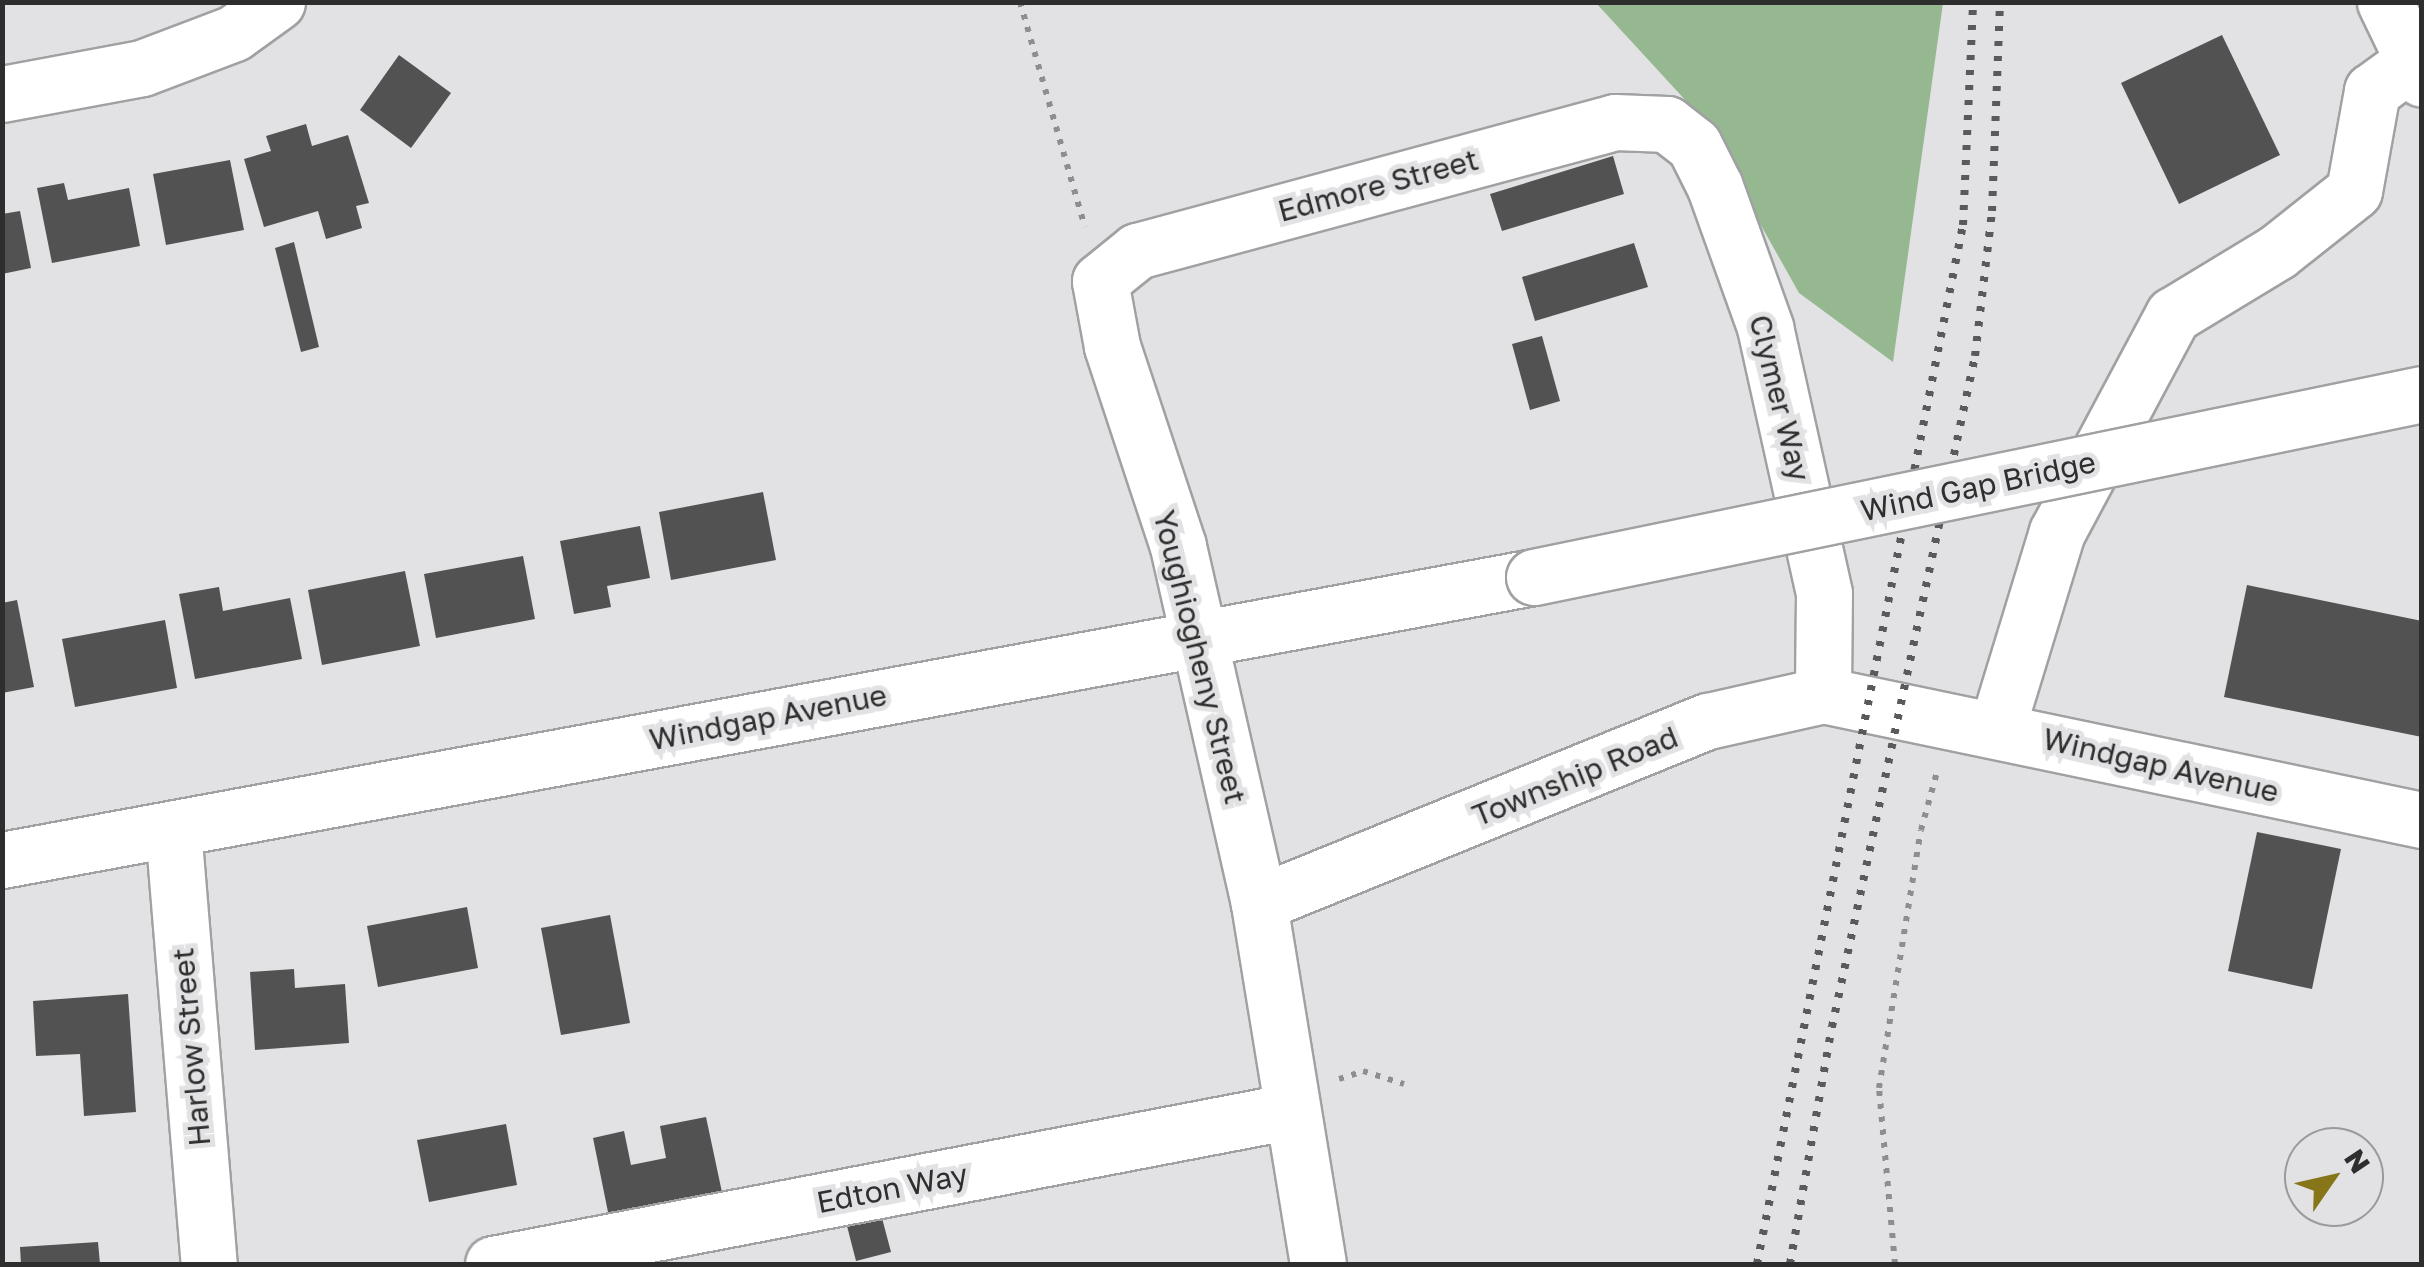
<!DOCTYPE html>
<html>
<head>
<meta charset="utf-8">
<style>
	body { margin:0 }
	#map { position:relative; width:2424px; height:1267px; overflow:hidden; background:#e2e2e4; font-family:"Golos Text",sans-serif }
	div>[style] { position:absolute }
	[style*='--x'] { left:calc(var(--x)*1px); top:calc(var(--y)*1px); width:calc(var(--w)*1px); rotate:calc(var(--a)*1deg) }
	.forest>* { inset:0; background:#96b891 }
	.building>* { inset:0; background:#525253 }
	.path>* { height:6px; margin-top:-3px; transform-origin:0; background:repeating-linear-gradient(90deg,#8e8e8f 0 5px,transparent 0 13px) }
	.roads { filter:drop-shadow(2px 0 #a0a1a2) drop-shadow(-2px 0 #a0a1a2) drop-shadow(0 2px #a0a1a2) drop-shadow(0 -2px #a0a1a2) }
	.minor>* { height:55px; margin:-27.5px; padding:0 27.5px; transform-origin:27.5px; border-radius:27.5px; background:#fff }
	.major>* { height:55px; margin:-27.5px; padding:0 27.5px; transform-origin:27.5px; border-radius:27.5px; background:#fff }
	.rail>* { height:8px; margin-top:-4px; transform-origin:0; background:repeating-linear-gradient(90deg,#5a5a5a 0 5px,transparent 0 15px) }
	.bridges { filter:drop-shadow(2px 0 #a0a1a2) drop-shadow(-2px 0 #a0a1a2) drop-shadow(0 2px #a0a1a2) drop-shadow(0 -2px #a0a1a2) }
	.major-bridge>* { height:55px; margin:-27.5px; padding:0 27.5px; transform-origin:27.5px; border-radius:27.5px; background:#fff }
	span { translate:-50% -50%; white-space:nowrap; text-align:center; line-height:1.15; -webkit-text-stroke:10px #e2e2e4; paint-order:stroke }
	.street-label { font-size:30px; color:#2e2e2e }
	.frame { position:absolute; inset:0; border:5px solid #2e2e2e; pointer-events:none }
	.north { position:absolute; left:2284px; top:1127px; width:100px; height:100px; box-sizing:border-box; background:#e2e2e4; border:2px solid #9a9a9b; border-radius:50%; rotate:56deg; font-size:28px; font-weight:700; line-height:40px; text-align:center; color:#2e2e2e }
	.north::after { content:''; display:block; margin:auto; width:35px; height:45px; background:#877619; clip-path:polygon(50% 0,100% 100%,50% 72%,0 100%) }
</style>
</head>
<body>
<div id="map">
	<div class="forest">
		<i style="clip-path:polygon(1596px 3px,1943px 3px,1893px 362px,1799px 293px,1699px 115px)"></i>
	</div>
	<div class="building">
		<i style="clip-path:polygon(2222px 35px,2280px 155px,2179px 204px,2121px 83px)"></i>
		<i style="clip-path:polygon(399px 55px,451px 93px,411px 148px,360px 110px)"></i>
		<i style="clip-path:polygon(306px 124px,312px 146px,348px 135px,369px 203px,356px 206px,362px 228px,326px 239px,318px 211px,264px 227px,244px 159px,271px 151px,266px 136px)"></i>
		<i style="clip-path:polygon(1613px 156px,1624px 194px,1502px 231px,1490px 194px)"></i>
		<i style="clip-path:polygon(230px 160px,244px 230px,166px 245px,153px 174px)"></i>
		<i style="clip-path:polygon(64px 183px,68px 200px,129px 188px,140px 246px,52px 263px,37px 188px)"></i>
		<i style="clip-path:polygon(20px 211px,31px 268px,2px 274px,2px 214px)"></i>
		<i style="clip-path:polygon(294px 242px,319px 347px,301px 352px,275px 248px)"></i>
		<i style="clip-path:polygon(1634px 243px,1648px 287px,1535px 321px,1522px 277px)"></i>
		<i style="clip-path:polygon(1542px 336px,1560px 401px,1530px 410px,1512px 344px)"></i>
		<i style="clip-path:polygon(763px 492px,776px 560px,671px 580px,659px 512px)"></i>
		<i style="clip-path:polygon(640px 526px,650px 578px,607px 586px,611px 607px,574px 614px,560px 541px)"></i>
		<i style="clip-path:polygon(523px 556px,535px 619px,436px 638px,424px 574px)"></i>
		<i style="clip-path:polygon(405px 571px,420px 646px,322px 665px,308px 590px)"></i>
		<i style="clip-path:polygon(2247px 585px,2422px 621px,2422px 737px,2224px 697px)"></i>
		<i style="clip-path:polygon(219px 587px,223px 611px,290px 598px,302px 659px,195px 679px,179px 594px)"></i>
		<i style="clip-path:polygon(17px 600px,34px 687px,2px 693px,2px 603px)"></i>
		<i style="clip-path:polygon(165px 620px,177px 688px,75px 707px,62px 639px)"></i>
		<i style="clip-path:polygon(2257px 832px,2341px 849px,2312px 989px,2228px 971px)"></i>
		<i style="clip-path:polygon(467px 907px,478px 968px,378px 987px,367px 926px)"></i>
		<i style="clip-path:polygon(610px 915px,630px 1023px,561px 1035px,541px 928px)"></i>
		<i style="clip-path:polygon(294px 969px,295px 988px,345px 984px,349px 1043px,255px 1050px,250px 972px)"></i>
		<i style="clip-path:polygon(128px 994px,136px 1112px,84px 1116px,80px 1054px,36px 1056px,33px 1001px)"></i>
		<i style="clip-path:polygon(706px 1117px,723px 1197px,610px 1222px,593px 1138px,624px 1131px,631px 1165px,666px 1158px,660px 1126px)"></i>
		<i style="clip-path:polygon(506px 1124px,517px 1185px,429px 1202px,417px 1140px)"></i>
		<i style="clip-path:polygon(882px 1218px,891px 1252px,856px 1261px,847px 1226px)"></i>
		<i style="clip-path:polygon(98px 1242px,100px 1264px,21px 1264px,20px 1247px)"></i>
	</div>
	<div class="path">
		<i style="--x:1020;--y:2;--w:234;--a:73.9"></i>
		<i style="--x:1339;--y:1079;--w:25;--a:-18"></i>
		<i style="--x:1363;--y:1071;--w:43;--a:17.6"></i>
		<i style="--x:1895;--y:1264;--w:177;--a:-95.2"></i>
		<i style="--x:1879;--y:1088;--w:261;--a:-80.8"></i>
		<i style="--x:1921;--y:830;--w:60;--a:-74.6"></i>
	</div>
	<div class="roads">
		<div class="minor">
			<i style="--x:2385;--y:2;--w:85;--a:64.3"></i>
			<i style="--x:2;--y:94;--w:142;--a:-10.5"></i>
			<i style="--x:142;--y:68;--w:98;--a:-20.8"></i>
			<i style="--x:234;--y:33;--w:53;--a:-35.8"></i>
			<i style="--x:1997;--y:728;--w:205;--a:-73"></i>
			<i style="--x:2057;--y:532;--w:246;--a:-61.9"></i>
			<i style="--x:2173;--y:315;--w:122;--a:-31.2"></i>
			<i style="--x:2277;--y:252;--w:98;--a:-38.4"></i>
			<i style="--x:2354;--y:191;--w:102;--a:-79.8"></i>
			<i style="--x:2372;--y:91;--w:51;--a:-36.2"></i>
			<i style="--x:173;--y:829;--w:436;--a:85.3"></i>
			<i style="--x:1259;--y:903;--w:484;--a:-22.1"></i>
			<i style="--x:1708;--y:721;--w:118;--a:-12.7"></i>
			<i style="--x:1823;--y:695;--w:612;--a:11.79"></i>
			<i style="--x:493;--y:1264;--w:813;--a:-10.85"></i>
			<i style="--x:1318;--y:1264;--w:366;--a:-99.3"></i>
			<i style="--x:1259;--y:903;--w:366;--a:-102.8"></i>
			<i style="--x:1178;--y:546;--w:211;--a:-108.3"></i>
			<i style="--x:1112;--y:346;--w:66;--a:-100.5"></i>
			<i style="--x:1100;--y:281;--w:48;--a:-39"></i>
			<i style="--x:1137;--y:251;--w:495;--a:-15.1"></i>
			<i style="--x:1615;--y:122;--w:52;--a:2.2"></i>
			<i style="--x:1667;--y:124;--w:34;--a:38"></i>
			<i style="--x:1694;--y:145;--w:47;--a:63.4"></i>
			<i style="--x:1715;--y:187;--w:149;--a:70.3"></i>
			<i style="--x:1765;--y:327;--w:272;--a:77.5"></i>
			<i style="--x:1824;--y:593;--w:102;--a:90.6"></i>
		</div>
		<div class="major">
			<i style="--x:2;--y:860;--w:1558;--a:-10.47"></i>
		</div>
	</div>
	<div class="rail">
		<i style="--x:1757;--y:1264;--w:1059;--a:-78.79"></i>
		<i style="--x:1963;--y:225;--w:223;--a:-87.4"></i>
		<i style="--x:1790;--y:1264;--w:241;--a:-80"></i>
		<i style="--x:1832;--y:1027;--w:686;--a:-77.97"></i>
		<i style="--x:1975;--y:356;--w:146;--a:-83.3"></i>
		<i style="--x:1992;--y:211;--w:209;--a:-87.8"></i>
	</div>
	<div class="bridges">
		<div class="major-bridge">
			<i style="--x:1534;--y:577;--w:907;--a:-11.64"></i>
		</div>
	</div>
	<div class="street-label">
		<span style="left:1378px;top:185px;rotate:-15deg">Edmore Street</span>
		<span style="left:1780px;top:398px;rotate:76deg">Clymer Way</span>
		<span style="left:1978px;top:486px;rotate:-12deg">Wind Gap Bridge</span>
		<span style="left:1200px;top:657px;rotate:76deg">Youghiogheny Street</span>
		<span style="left:768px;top:717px;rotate:-11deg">Windgap Avenue</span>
		<span style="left:2161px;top:765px;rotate:13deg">Windgap Avenue</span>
		<span style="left:1575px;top:776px;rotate:-22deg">Township Road</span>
		<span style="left:191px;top:1047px;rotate:-95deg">Harlow Street</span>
		<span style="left:892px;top:1188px;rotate:-11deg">Edton Way</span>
	</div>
	<div class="frame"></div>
	<div class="north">N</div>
</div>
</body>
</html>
